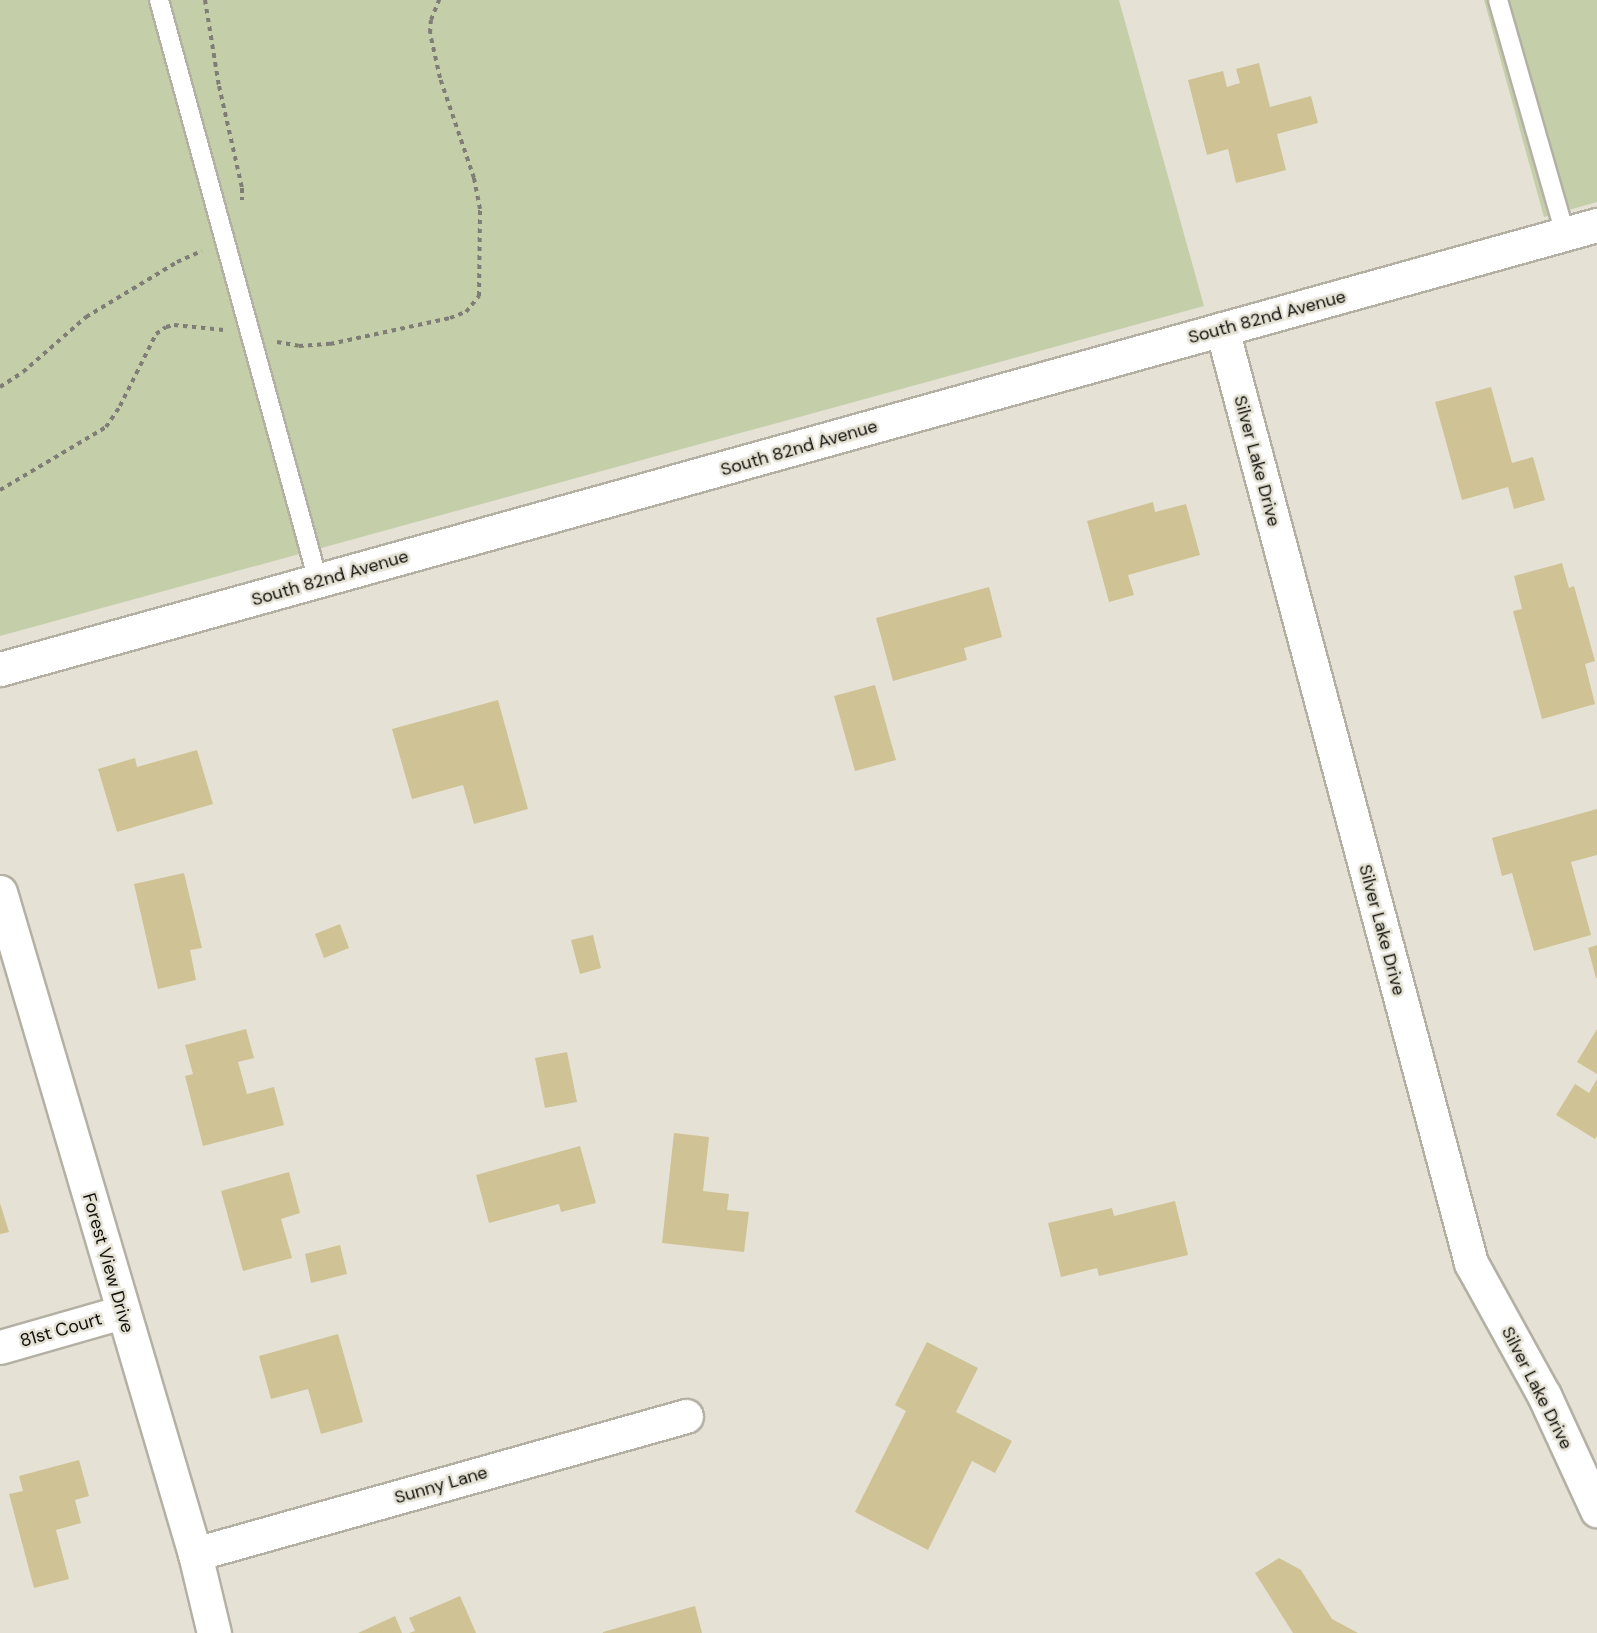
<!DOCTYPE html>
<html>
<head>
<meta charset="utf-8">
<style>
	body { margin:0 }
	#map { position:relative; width:1597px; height:1633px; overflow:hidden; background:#e5e2d5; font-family:"DM Sans",sans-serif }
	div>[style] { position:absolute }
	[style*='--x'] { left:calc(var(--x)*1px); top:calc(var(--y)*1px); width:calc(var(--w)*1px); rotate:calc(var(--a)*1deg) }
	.green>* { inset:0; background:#c4cfaa }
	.building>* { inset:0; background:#cfc295 }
	.path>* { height:4px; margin-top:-2px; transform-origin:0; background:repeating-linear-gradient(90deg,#7f7d75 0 4.5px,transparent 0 9px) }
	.roads { filter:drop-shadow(2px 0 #b4b0a4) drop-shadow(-2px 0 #b4b0a4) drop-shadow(0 2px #b4b0a4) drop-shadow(0 -2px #b4b0a4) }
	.service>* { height:18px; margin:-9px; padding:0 9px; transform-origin:9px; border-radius:9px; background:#fff }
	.minor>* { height:33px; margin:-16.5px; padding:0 16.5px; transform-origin:16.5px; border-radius:16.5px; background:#fff }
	span { translate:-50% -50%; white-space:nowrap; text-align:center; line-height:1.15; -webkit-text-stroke:5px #e5e2d5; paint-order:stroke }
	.street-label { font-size:18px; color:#11100c }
</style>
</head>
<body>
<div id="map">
	<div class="green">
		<i style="clip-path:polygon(0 0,1119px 0,1204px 306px,0 636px)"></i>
		<i style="clip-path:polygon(1484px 0,1597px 0,1597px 202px,1544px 217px)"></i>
	</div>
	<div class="building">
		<i style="clip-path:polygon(1259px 63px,1270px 107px,1311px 96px,1318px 123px,1277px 134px,1286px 170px,1236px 183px,1228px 149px,1207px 155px,1188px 80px,1223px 71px,1227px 87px,1240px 83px,1236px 69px)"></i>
		<i style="clip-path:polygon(1491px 387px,1512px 463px,1533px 457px,1545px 500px,1514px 509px,1508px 487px,1462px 500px,1435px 402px)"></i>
		<i style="clip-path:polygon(1153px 502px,1155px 512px,1186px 504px,1200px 555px,1128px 575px,1134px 595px,1109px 602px,1087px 521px)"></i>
		<i style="clip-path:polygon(1562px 563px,1569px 588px,1574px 586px,1595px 661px,1585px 664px,1595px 704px,1542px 719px,1513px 611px,1522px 609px,1514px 576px)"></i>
		<i style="clip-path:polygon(989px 587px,1002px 637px,964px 648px,967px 660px,893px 681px,876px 618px)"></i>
		<i style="clip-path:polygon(875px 685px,896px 760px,855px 771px,834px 696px)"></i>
		<i style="clip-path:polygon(498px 700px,528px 809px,474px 824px,463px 785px,412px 799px,392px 729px)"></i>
		<i style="clip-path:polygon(197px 750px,213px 804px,117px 832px,98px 769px,135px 758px,137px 767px)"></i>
		<i style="clip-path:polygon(1597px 809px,1597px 855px,1571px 862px,1591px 935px,1534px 951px,1512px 873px,1502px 876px,1492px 838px)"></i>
		<i style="clip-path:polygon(184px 873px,202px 948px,190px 950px,196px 980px,158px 989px,134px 884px)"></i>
		<i style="clip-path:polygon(340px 924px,349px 948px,324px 958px,315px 934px)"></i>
		<i style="clip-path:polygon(593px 935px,601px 968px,580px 974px,571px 940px)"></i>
		<i style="clip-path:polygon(1597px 945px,1597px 978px,1596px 978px,1588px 948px)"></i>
		<i style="clip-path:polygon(246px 1029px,254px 1058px,238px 1062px,247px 1094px,274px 1087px,284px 1125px,203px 1146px,185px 1076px,193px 1074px,185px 1045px)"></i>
		<i style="clip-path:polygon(1597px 1029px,1597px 1074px,1577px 1062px)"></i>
		<i style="clip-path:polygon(567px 1052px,577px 1102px,545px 1108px,535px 1058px)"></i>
		<i style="clip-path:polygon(1597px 1079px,1597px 1136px,1595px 1139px,1556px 1115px,1575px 1084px,1589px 1093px)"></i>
		<i style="clip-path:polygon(674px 1133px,709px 1137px,703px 1191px,729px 1194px,727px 1210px,749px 1212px,744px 1252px,662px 1243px)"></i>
		<i style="clip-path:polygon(580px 1146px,596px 1203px,561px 1212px,559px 1204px,489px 1223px,476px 1175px)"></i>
		<i style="clip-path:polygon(289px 1172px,300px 1213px,281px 1219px,292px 1258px,243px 1271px,221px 1191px)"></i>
		<i style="clip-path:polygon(1175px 1201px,1188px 1255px,1099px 1276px,1097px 1268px,1061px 1277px,1048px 1223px,1112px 1208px,1114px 1216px)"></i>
		<i style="clip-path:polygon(0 1203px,9px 1232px,0 1234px)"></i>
		<i style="clip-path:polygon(340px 1245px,347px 1274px,311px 1283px,305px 1254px)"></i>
		<i style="clip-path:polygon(338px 1334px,363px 1422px,321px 1434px,308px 1389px,271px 1399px,259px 1356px)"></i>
		<i style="clip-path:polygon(927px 1342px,978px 1368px,956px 1412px,1012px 1441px,995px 1473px,972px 1461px,928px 1550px,855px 1512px,906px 1411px,895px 1405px)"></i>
		<i style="clip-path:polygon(79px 1460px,89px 1496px,75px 1500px,81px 1523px,56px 1530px,69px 1579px,34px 1588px,9px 1494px,23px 1491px,19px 1476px)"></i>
		<i style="clip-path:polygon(1279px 1558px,1301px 1570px,1332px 1619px,1358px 1633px,1293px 1633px,1255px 1573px)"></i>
		<i style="clip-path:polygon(460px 1596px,476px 1633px,409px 1633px,415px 1631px,409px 1618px)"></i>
		<i style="clip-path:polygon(695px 1606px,702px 1633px,603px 1633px,603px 1632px)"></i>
		<i style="clip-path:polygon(395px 1616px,402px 1633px,358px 1633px)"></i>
	</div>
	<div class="path">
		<i style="--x:205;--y:0;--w:87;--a:80.8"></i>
		<i style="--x:219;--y:86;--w:105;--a:77.3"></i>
		<i style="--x:242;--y:188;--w:12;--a:90"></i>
		<i style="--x:277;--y:342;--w:22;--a:10"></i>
		<i style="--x:299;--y:346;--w:31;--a:-4"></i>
		<i style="--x:330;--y:344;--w:123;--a:-12.2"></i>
		<i style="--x:450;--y:318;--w:17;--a:-21"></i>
		<i style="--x:466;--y:312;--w:21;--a:-51"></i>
		<i style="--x:479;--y:296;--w:87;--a:-89.3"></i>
		<i style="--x:480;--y:209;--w:32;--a:-101"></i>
		<i style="--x:474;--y:178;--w:106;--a:-108.8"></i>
		<i style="--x:440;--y:78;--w:46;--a:-102.5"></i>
		<i style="--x:430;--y:33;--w:13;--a:-86"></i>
		<i style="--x:431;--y:20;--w:22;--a:-68"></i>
		<i style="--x:0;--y:387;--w:27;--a:-33"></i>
		<i style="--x:23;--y:372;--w:84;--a:-41.1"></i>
		<i style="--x:86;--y:317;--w:106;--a:-31.1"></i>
		<i style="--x:177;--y:262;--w:27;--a:-24"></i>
		<i style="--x:0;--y:490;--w:123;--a:-30.7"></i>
		<i style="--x:106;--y:427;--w:25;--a:-56"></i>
		<i style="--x:120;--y:406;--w:80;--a:-63.4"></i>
		<i style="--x:156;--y:334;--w:12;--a:-35"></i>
		<i style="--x:166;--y:327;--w:8;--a:-14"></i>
		<i style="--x:174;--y:325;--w:50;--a:5.7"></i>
	</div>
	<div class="roads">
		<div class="service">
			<i style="--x:159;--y:0;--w:602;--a:74.69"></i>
			<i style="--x:1498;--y:0;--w:243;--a:74"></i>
		</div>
		<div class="minor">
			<i style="--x:1222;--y:329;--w:967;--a:75.07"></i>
			<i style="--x:1471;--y:1263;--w:151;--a:61.1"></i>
			<i style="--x:1544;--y:1395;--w:127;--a:65.3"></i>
			<i style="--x:0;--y:669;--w:1658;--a:-15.54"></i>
			<i style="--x:0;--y:892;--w:690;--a:73.59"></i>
			<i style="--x:195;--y:1554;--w:81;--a:76.5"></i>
			<i style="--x:0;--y:1347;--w:127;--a:-16"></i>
			<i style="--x:195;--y:1554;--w:510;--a:-15.7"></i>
		</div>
	</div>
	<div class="street-label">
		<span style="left:1267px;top:317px;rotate:-15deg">South 82nd Avenue</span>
		<span style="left:799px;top:448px;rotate:-16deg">South 82nd Avenue</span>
		<span style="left:1257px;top:461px;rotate:75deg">Silver Lake Drive</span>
		<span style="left:330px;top:578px;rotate:-16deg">South 82nd Avenue</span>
		<span style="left:1382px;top:930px;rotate:75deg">Silver Lake Drive</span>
		<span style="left:108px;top:1263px;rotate:74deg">Forest View Drive</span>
		<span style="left:61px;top:1330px;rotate:-16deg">81st Court</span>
		<span style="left:1537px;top:1388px;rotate:63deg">Silver Lake Drive</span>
		<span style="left:441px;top:1485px;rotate:-16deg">Sunny Lane</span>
	</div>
</div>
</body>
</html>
